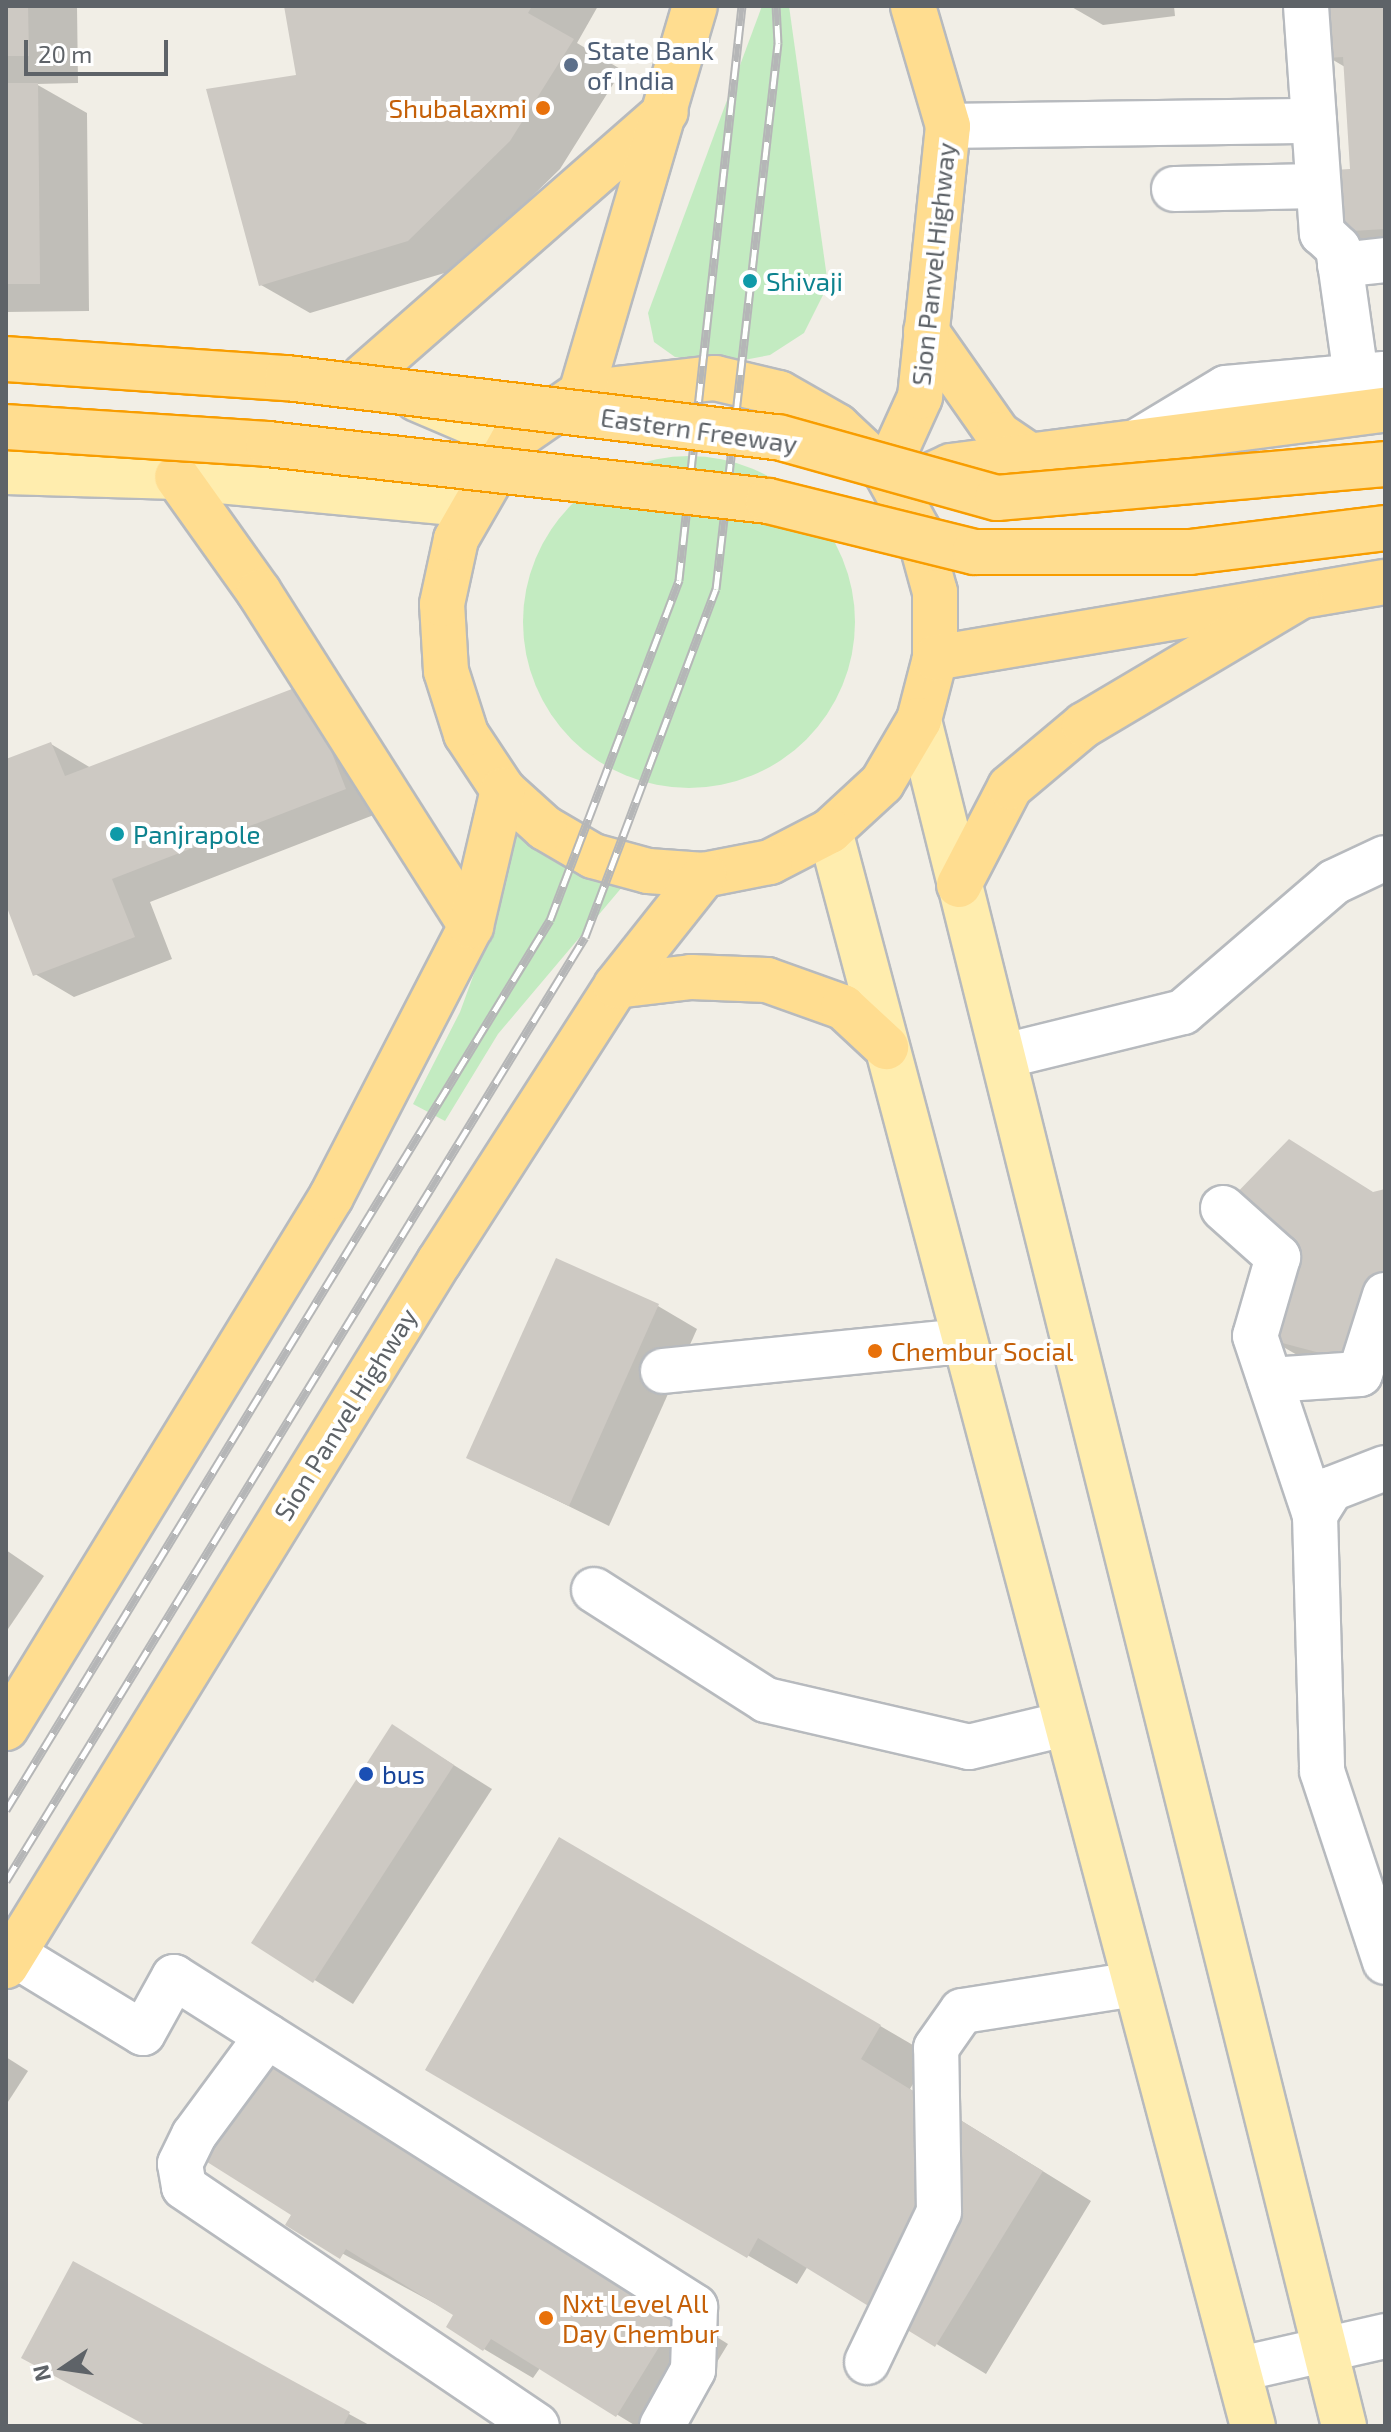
<!DOCTYPE html>
<html>
<head>
<meta charset="utf-8">
<style>
	body { margin:0 }
	#map { position:relative; width:1391px; height:2432px; overflow:hidden; background:#f1eee6; font-family:"Exo 2",sans-serif }
	div>[style] { position:absolute }
	[style*='--x'] { left:calc(var(--x)*1px); top:calc(var(--y)*1px); width:calc(var(--w)*1px); rotate:calc(var(--a)*1deg) }
	.green>* { inset:0; background:#c3ebc1 }
	.round { border-radius:50% }
	.shadow>* { inset:0; background:#0003 }
	.building>* { inset:0; background:#cdc9c3 }
	.roads { filter:drop-shadow(2px 0 #b7babe) drop-shadow(-2px 0 #b7babe) drop-shadow(0 2px #b7babe) drop-shadow(0 -2px #b7babe) }
	.minor>* { height:44px; margin:-22px; padding:0 22px; transform-origin:22px; border-radius:22px; background:#fff }
	.major>* { height:44px; margin:-22px; padding:0 22px; transform-origin:22px; border-radius:22px; background:#ffedae }
	.highway>* { height:44px; margin:-22px; padding:0 22px; transform-origin:22px; border-radius:22px; background:#ffdd90 }
	.rail>* { height:9px; margin-top:-4.5px; transform-origin:0; background:repeating-linear-gradient(90deg,#fff 0 18px,#b5b6b7 0 36px); box-sizing:border-box; border-block:2px solid #b5b6b7 }
	.bridges { filter:drop-shadow(2px 0 #f89d00) drop-shadow(-2px 0 #f89d00) drop-shadow(0 2px #f89d00) drop-shadow(0 -2px #f89d00) }
	.highway-bridge>* { height:44px; margin:-22px; padding:0 22px; transform-origin:22px; border-radius:22px; background:#ffdd90 }
	.dots>* { width:22px; height:22px; translate:-50% -50%; box-sizing:border-box; border:4px solid #fff; border-radius:50% }
	span { translate:-50% -50%; white-space:nowrap; text-align:center; line-height:1.15; -webkit-text-stroke:8px #fff; paint-order:stroke }
	.service-label { font-size:26px; color:#4e5e75 }
	.left { translate:0 -50%; text-align:left }
	.food-label { font-size:26px; color:#c56008 }
	.right { translate:-100% -50%; text-align:right }
	.street-label { font-size:26px; color:#5e6368 }
	.culture-label { font-size:26px; color:#0d838f }
	.transit-label { font-size:26px; color:#164399 }
	.frame { position:absolute; inset:0; border:8px solid #5e6368; pointer-events:none }
	.north { position:absolute; left:24px; top:2328px; width:80px; height:80px; -webkit-text-stroke:6px #fff; paint-order:stroke; rotate:257deg; font-size:22px; font-weight:700; line-height:32px; text-align:center; color:#5e6368 }
	.north::after { content:''; display:block; margin:auto; width:28px; height:36px; background:#5e6368; clip-path:polygon(50% 0,100% 100%,50% 72%,0 100%) }
	.scale { position:absolute; left:24px; top:40px; width:144px; height:36px; box-sizing:border-box; border:4px solid #5e6368; border-top:0; padding-left:10px; font-size:24px; line-height:28px; white-space:nowrap; color:#5e6368; -webkit-text-stroke:6px #fff; paint-order:stroke }
</style>
</head>
<body>
<div id="map">
	<div class="green">
		<i style="clip-path:polygon(762px 6px,789px 6px,828px 285px,804px 333px,770px 355px,733px 362px,675px 357px,654px 342px,648px 313px)"></i>
		<i class="round" style="left:523px;top:456px;width:332px;height:332px"></i>
		<i style="clip-path:polygon(509px 817px,537px 849px,623px 886px,498px 1034px,445px 1121px,413px 1104px,460px 1012px,493px 922px)"></i>
	</div>
	<div class="shadow">
		<i style="clip-path:polygon(6px 6px,77px 6px,78px 83px,36px 84px,87px 113px,89px 311px,6px 312px)"></i>
		<i style="clip-path:polygon(286px 6px,598px 6px,577px 43px,622px 70px,560px 169px,458px 269px,310px 313px,261px 285px,298px 77px)"></i>
		<i style="clip-path:polygon(1070px 6px,1174px 6px,1175px 16px,1103px 25px)"></i>
		<i style="clip-path:polygon(1385px 6px,1385px 258px,1338px 231px,1352px 171px,1345px 67px,1328px 57px)"></i>
		<i style="clip-path:polygon(305px 686px,384px 811px,150px 902px,172px 959px,74px 997px,35px 974px,6px 899px,6px 761px,51px 744px,91px 768px)"></i>
		<i style="clip-path:polygon(1289px 1141px,1375px 1194px,1385px 1191px,1385px 1380px,1304px 1359px,1266px 1337px)"></i>
		<i style="clip-path:polygon(658px 1306px,697px 1329px,609px 1526px,469px 1457px)"></i>
		<i style="clip-path:polygon(6px 1550px,44px 1576px,6px 1632px)"></i>
		<i style="clip-path:polygon(393px 1727px,492px 1789px,353px 2004px,254px 1942px)"></i>
		<i style="clip-path:polygon(560px 1839px,930px 2055px,910px 2089px,1091px 2201px,986px 2374px,808px 2266px,797px 2284px,427px 2069px)"></i>
		<i style="clip-path:polygon(6px 2057px,28px 2071px,6px 2105px)"></i>
		<i style="clip-path:polygon(288px 2224px,688px 2319px,728px 2344px,678px 2426px,636px 2426px,540px 2368px,533px 2378px,484px 2349px,456px 2315px)"></i>
		<i style="clip-path:polygon(73px 2264px,349px 2414px,371px 2426px,148px 2426px)"></i>
	</div>
	<div class="building">
		<i style="clip-path:polygon(6px 6px,28px 6px,29px 56px,6px 56px)"></i>
		<i style="clip-path:polygon(284px 6px,532px 6px,528px 13px,574px 39px,510px 141px,408px 241px,259px 286px,206px 89px,296px 75px)"></i>
		<i style="clip-path:polygon(1322px 6px,1385px 6px,1385px 229px,1336px 232px,1333px 170px,1350px 169px,1343px 57px,1326px 58px)"></i>
		<i style="clip-path:polygon(6px 83px,38px 83px,40px 284px,6px 284px)"></i>
		<i style="clip-path:polygon(305px 684px,346px 789px,112px 879px,135px 937px,33px 976px,6px 905px,6px 759px,51px 742px,65px 776px)"></i>
		<i style="clip-path:polygon(1289px 1139px,1373px 1192px,1385px 1189px,1385px 1276px,1354px 1362px,1263px 1338px,1296px 1260px,1228px 1202px)"></i>
		<i style="clip-path:polygon(556px 1258px,659px 1304px,569px 1506px,466px 1458px)"></i>
		<i style="clip-path:polygon(392px 1724px,454px 1765px,313px 1983px,251px 1943px)"></i>
		<i style="clip-path:polygon(559px 1837px,881px 2025px,861px 2059px,1043px 2171px,935px 2347px,758px 2238px,747px 2258px,425px 2070px)"></i>
		<i style="clip-path:polygon(267px 2057px,680px 2313px,616px 2417px,491px 2339px,483px 2351px,446px 2327px,453px 2315px,346px 2249px,340px 2259px,285px 2225px,291px 2215px,204px 2160px)"></i>
		<i style="clip-path:polygon(73px 2261px,350px 2412px,343px 2426px,147px 2426px,21px 2358px)"></i>
	</div>
	<div class="roads">
		<div class="minor">
			<i style="--x:1306;--y:6;--w:228;--a:86"></i>
			<i style="--x:1322;--y:233;--w:22;--a:43"></i>
			<i style="--x:1338;--y:248;--w:129;--a:82"></i>
			<i style="--x:948;--y:126;--w:366;--a:-0.8"></i>
			<i style="--x:1174;--y:189;--w:144;--a:-1.2"></i>
			<i style="--x:1340;--y:265;--w:45;--a:-6.3"></i>
			<i style="--x:1136;--y:442;--w:105;--a:-31"></i>
			<i style="--x:1226;--y:388;--w:158;--a:-5.1"></i>
			<i style="--x:1004;--y:1056;--w:184;--a:-13.8"></i>
			<i style="--x:1183;--y:1012;--w:199;--a:-40.7"></i>
			<i style="--x:1334;--y:882;--w:56;--a:-25.2"></i>
			<i style="--x:1223;--y:1208;--w:74;--a:41.7"></i>
			<i style="--x:1278;--y:1257;--w:82;--a:106.2"></i>
			<i style="--x:1255;--y:1336;--w:189;--a:71.5"></i>
			<i style="--x:663;--y:1371;--w:303;--a:-5.7"></i>
			<i style="--x:1270;--y:1380;--w:90;--a:-3.8"></i>
			<i style="--x:1360;--y:1374;--w:83;--a:-72.4"></i>
			<i style="--x:1385;--y:1468;--w:58;--a:158.7"></i>
			<i style="--x:1331;--y:1489;--w:31;--a:122"></i>
			<i style="--x:1315;--y:1515;--w:256;--a:88.4"></i>
			<i style="--x:1322;--y:1771;--w:201;--a:71.7"></i>
			<i style="--x:594;--y:1590;--w:204;--a:32.6"></i>
			<i style="--x:766;--y:1700;--w:208;--a:13"></i>
			<i style="--x:969;--y:1747;--w:99;--a:-13.5"></i>
			<i style="--x:13;--y:1954;--w:152;--a:31.3"></i>
			<i style="--x:143;--y:2033;--w:64;--a:-61"></i>
			<i style="--x:174;--y:1977;--w:617;--a:32.35"></i>
			<i style="--x:695;--y:2307;--w:63;--a:91.8"></i>
			<i style="--x:693;--y:2370;--w:64;--a:119"></i>
			<i style="--x:267;--y:2036;--w:123;--a:126.4"></i>
			<i style="--x:194;--y:2135;--w:32;--a:116"></i>
			<i style="--x:180;--y:2164;--w:23;--a:80"></i>
			<i style="--x:184;--y:2187;--w:426;--a:34.1"></i>
			<i style="--x:867;--y:2362;--w:166;--a:-64.4"></i>
			<i style="--x:939;--y:2212;--w:164;--a:-91"></i>
			<i style="--x:936;--y:2048;--w:45;--a:-54.9"></i>
			<i style="--x:962;--y:2011;--w:174;--a:-8.9"></i>
			<i style="--x:1240;--y:2369;--w:149;--a:-12.8"></i>
		</div>
		<div class="major">
			<i style="--x:417;--y:399;--w:104;--a:23.1"></i>
			<i style="--x:6;--y:472;--w:171;--a:1.7"></i>
			<i style="--x:177;--y:477;--w:297;--a:5.4"></i>
			<i style="--x:919;--y:720;--w:1758;--a:76.01"></i>
			<i style="--x:830;--y:831;--w:1650;--a:75.15"></i>
		</div>
		<div class="highway">
			<i style="--x:926;--y:331;--w:126;--a:55"></i>
			<i style="--x:998;--y:434;--w:40;--a:34"></i>
			<i style="--x:364;--y:376;--w:401;--a:-41.2"></i>
			<i style="--x:581;--y:393;--w:135;--a:-6.4"></i>
			<i style="--x:715;--y:378;--w:66;--a:13.2"></i>
			<i style="--x:779;--y:393;--w:67;--a:29.6"></i>
			<i style="--x:837;--y:426;--w:67;--a:43.2"></i>
			<i style="--x:886;--y:472;--w:66;--a:61.1"></i>
			<i style="--x:918;--y:530;--w:64;--a:74.7"></i>
			<i style="--x:935;--y:592;--w:66;--a:90"></i>
			<i style="--x:935;--y:658;--w:64;--a:104.5"></i>
			<i style="--x:919;--y:720;--w:73;--a:120.4"></i>
			<i style="--x:882;--y:783;--w:71;--a:137.3"></i>
			<i style="--x:830;--y:831;--w:68;--a:152.7"></i>
			<i style="--x:770;--y:862;--w:67;--a:168.9"></i>
			<i style="--x:704;--y:875;--w:56;--a:-175.9"></i>
			<i style="--x:648;--y:871;--w:57;--a:-164.7"></i>
			<i style="--x:593;--y:856;--w:56;--a:-149.7"></i>
			<i style="--x:545;--y:828;--w:57;--a:-137.9"></i>
			<i style="--x:503;--y:790;--w:67;--a:-123.5"></i>
			<i style="--x:466;--y:734;--w:66;--a:-107.6"></i>
			<i style="--x:446;--y:671;--w:67;--a:-93.4"></i>
			<i style="--x:442;--y:604;--w:66;--a:-77.8"></i>
			<i style="--x:456;--y:539;--w:114;--a:-60.1"></i>
			<i style="--x:513;--y:440;--w:83;--a:-34.7"></i>
			<i style="--x:581;--y:393;--w:403;--a:-73.6"></i>
			<i style="--x:886;--y:472;--w:82;--a:-65.6"></i>
			<i style="--x:920;--y:397;--w:272;--a:-84.1"></i>
			<i style="--x:948;--y:126;--w:125;--a:-106.3"></i>
			<i style="--x:177;--y:477;--w:141;--a:54.5"></i>
			<i style="--x:259;--y:592;--w:396;--a:57.6"></i>
			<i style="--x:907;--y:486;--w:48;--a:-24.4"></i>
			<i style="--x:951;--y:466;--w:438;--a:-7.4"></i>
			<i style="--x:935;--y:658;--w:456;--a:-9.6"></i>
			<i style="--x:959;--y:885;--w:110;--a:-62.5"></i>
			<i style="--x:1010;--y:787;--w:97;--a:-40"></i>
			<i style="--x:1084;--y:725;--w:252;--a:-30.7"></i>
			<i style="--x:616;--y:986;--w:76;--a:-6.8"></i>
			<i style="--x:691;--y:977;--w:76;--a:2.3"></i>
			<i style="--x:767;--y:980;--w:81;--a:19.6"></i>
			<i style="--x:843;--y:1007;--w:59;--a:42.9"></i>
			<i style="--x:6;--y:1728;--w:623;--a:-58.53"></i>
			<i style="--x:331;--y:1197;--w:305;--a:-62.7"></i>
			<i style="--x:471;--y:926;--w:140;--a:-76.8"></i>
			<i style="--x:6;--y:1966;--w:827;--a:-58.41"></i>
			<i style="--x:439;--y:1262;--w:328;--a:-57.3"></i>
			<i style="--x:616;--y:986;--w:142;--a:-51.6"></i>
		</div>
	</div>
	<div class="rail">
		<i style="--x:6;--y:1810;--w:1043;--a:-58.57"></i>
		<i style="--x:550;--y:920;--w:364;--a:-69.2"></i>
		<i style="--x:679;--y:580;--w:577;--a:-83.74"></i>
		<i style="--x:6;--y:1881;--w:1107;--a:-58.48"></i>
		<i style="--x:585;--y:937;--w:372;--a:-69.4"></i>
		<i style="--x:716;--y:589;--w:550;--a:-83.52"></i>
		<i style="--x:778;--y:43;--w:37;--a:-93"></i>
	</div>
	<div class="bridges">
		<div class="highway-bridge">
			<i style="--x:6;--y:359;--w:282;--a:3.9"></i>
			<i style="--x:287;--y:378;--w:495;--a:6.9"></i>
			<i style="--x:778;--y:437;--w:227;--a:15.6"></i>
			<i style="--x:997;--y:498;--w:389;--a:-5"></i>
			<i style="--x:6;--y:427;--w:263;--a:3.7"></i>
			<i style="--x:268;--y:444;--w:503;--a:6.5"></i>
			<i style="--x:768;--y:501;--w:212;--a:13.9"></i>
			<i style="--x:974;--y:552;--w:216;--a:0"></i>
			<i style="--x:1190;--y:552;--w:196;--a:-7"></i>
		</div>
	</div>
	<div class="dots">
		<i style="left:571px;top:65px;background:#5c6f8a"></i>
		<i style="left:543px;top:108px;background:#e8710a"></i>
		<i style="left:750px;top:281px;background:#0f9aa8"></i>
		<i style="left:117px;top:834px;background:#0f9aa8"></i>
		<i style="left:875px;top:1351px;background:#e8710a"></i>
		<i style="left:366px;top:1774px;background:#1a4fb4"></i>
		<i style="left:546px;top:2318px;background:#e8710a"></i>
	</div>
	<div class="service-label">
		<span class="left" style="left:587px;top:65px">State Bank<br>of India</span>
	</div>
	<div class="food-label">
		<span class="right" style="left:527px;top:108px">Shubalaxmi</span>
		<span class="left" style="left:891px;top:1351px">Chembur Social</span>
		<span class="left" style="left:562px;top:2318px">Nxt Level All<br>Day Chembur</span>
	</div>
	<div class="street-label">
		<span style="left:933px;top:264px;rotate:-84deg">Sion Panvel Highway</span>
		<span style="left:699px;top:430px;rotate:8deg">Eastern Freeway</span>
		<span style="left:345px;top:1414px;rotate:-58deg">Sion Panvel Highway</span>
	</div>
	<div class="culture-label">
		<span class="left" style="left:766px;top:281px">Shivaji</span>
		<span class="left" style="left:133px;top:834px">Panjrapole</span>
	</div>
	<div class="transit-label">
		<span class="left" style="left:382px;top:1774px">bus</span>
	</div>
	<div class="frame"></div>
	<div class="north">N</div>
	<div class="scale">20 m</div>
</div>
</body>
</html>
